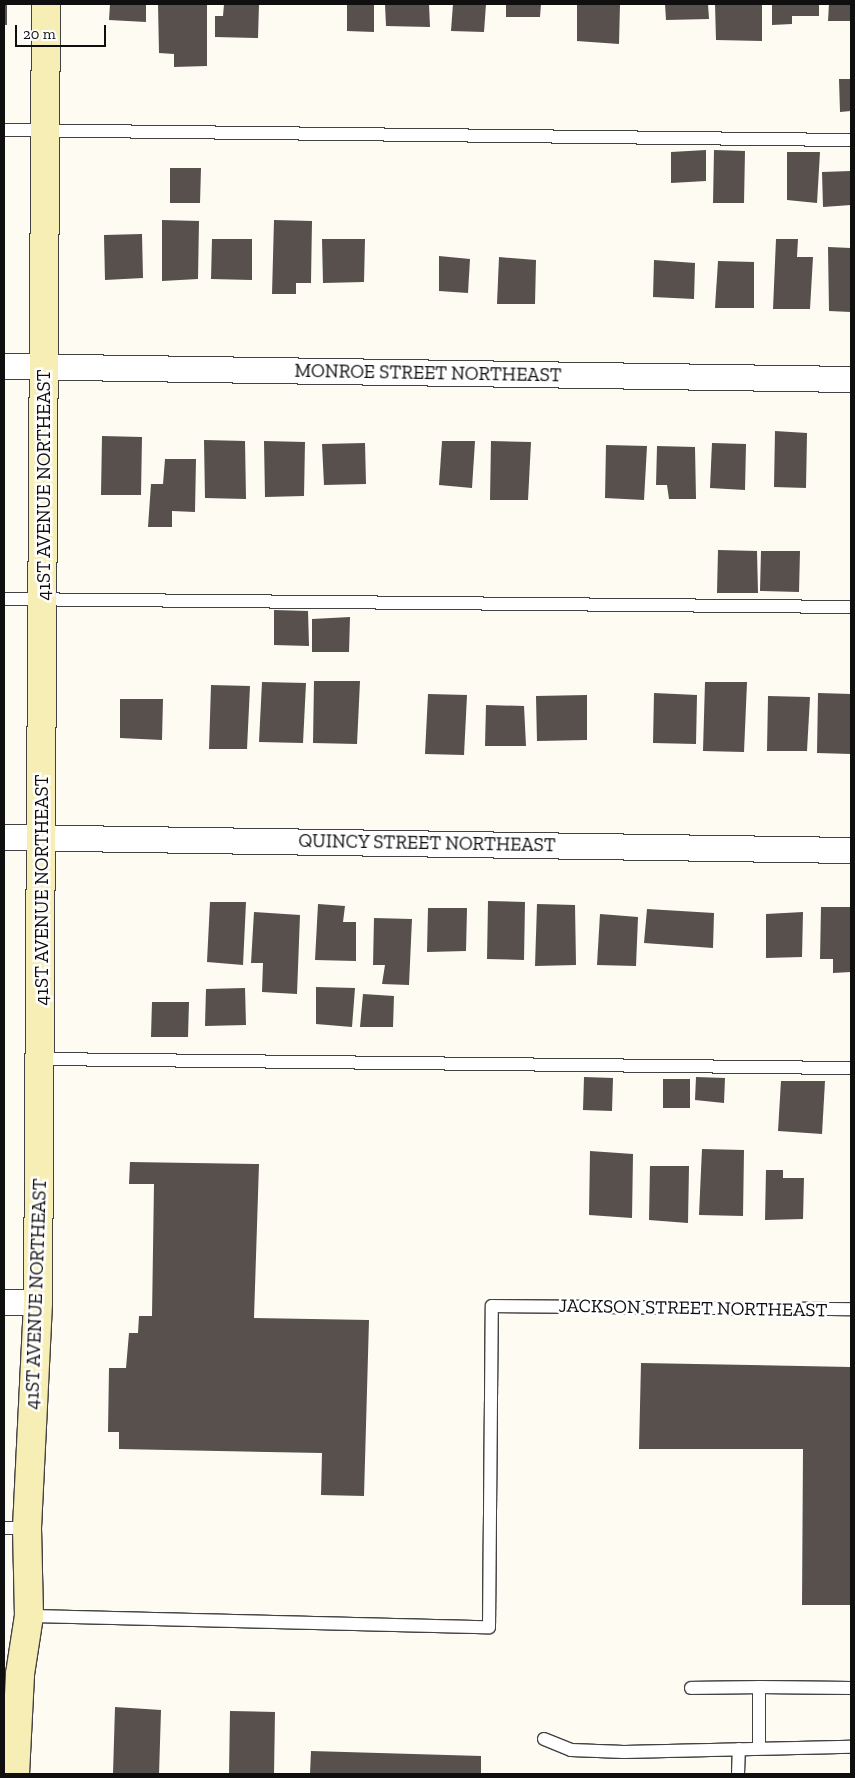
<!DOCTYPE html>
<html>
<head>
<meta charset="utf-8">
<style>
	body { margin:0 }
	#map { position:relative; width:855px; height:1778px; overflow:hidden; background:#fefbf3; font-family:"Zilla Slab",serif }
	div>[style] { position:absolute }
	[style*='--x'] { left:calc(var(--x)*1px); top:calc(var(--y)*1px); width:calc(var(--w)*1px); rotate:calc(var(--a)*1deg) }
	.building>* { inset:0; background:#57504d }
	.roads { filter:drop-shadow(1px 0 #424242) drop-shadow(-1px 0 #424242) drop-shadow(0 1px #424242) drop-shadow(0 -1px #424242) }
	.lane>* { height:12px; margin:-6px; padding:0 6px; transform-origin:6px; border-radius:6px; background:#fff }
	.street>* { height:25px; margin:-12.5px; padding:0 12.5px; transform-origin:12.5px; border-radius:12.5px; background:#fff }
	.secondary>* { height:28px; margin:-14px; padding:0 14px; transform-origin:14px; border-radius:14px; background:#f7eeb5 }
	span { translate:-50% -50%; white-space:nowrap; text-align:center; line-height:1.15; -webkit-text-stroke:5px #fff; paint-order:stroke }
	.street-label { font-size:19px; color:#0f0f0f }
	.frame { position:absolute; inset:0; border:5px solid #0f0f0f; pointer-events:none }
	.scale { position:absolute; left:15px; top:25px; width:91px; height:22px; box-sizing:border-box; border:2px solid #0f0f0f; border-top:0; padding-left:6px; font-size:15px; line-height:18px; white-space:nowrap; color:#0f0f0f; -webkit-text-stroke:4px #fff; paint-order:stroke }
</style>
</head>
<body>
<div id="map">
	<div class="building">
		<i style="clip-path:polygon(4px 4px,7px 4px,7px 25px,4px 25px)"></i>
		<i style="clip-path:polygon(110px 4px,146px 4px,146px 22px,109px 20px)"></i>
		<i style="clip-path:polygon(158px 4px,207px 4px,207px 66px,174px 67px,174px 54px,159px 53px)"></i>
		<i style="clip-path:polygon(224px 4px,259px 4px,258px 38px,215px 37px,215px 16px,223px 16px)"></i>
		<i style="clip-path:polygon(347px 4px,374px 4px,374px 32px,347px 31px)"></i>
		<i style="clip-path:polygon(385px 4px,429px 4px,430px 27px,386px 26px)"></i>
		<i style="clip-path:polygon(453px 4px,486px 4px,484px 32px,451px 31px)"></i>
		<i style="clip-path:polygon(506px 4px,541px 4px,540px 17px,506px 17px)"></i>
		<i style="clip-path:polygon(577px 4px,620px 4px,619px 44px,577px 41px)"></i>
		<i style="clip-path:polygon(665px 4px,708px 4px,709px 19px,666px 20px)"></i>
		<i style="clip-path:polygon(715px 4px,762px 4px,762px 41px,716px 40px)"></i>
		<i style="clip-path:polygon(772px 4px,819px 4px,819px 16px,792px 16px,792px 24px,772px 25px)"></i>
		<i style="clip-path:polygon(829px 4px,851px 4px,851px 21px,828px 21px)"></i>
		<i style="clip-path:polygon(839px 79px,851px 79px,851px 111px,840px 112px)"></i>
		<i style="clip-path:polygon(706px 150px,706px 181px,671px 183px,671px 152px)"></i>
		<i style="clip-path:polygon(714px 150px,745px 151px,744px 203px,713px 203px)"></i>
		<i style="clip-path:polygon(787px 152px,820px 152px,817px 203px,787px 200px)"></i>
		<i style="clip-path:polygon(170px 168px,201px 168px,200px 203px,170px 203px)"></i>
		<i style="clip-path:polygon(851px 171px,851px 205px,823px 207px,822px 172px)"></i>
		<i style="clip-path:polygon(162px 220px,199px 221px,198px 279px,162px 281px)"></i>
		<i style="clip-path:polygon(274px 220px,312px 221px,311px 283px,296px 283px,296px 294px,272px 294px)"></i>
		<i style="clip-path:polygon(142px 234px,143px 278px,105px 280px,104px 235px)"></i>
		<i style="clip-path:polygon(212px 239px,252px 239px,252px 280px,211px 279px)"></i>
		<i style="clip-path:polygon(322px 239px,365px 239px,364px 282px,323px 283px)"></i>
		<i style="clip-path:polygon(776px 239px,798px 239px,797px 257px,813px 257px,810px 309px,773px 309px)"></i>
		<i style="clip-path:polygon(828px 247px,851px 248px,851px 312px,829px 311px)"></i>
		<i style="clip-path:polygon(439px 256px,470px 259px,468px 293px,439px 291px)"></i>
		<i style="clip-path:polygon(499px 257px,536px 260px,535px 304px,497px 304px)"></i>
		<i style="clip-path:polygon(654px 260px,695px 263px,694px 299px,653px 297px)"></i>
		<i style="clip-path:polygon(718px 261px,754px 262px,754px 308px,715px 308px)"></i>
		<i style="clip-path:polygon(775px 431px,807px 433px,806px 488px,774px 487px)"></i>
		<i style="clip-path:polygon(102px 436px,142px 437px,141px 495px,101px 495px)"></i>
		<i style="clip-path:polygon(204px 440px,245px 441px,246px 499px,205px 498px)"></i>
		<i style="clip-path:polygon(264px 441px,305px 442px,304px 496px,265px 497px)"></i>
		<i style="clip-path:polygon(442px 441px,475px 441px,472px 488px,439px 485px)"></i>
		<i style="clip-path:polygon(491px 441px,531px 442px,528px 500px,490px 500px)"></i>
		<i style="clip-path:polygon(365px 443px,366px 484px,324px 485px,322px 444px)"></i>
		<i style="clip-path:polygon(712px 443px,746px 444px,745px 490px,710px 488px)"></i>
		<i style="clip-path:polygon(606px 445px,647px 446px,644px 500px,605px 498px)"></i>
		<i style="clip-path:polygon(657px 446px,695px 447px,696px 499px,669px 499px,667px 485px,656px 485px)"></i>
		<i style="clip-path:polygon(165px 459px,196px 459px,195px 512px,172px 511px,172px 527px,148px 527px,151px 484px,163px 484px)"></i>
		<i style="clip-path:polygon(718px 550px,757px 551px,758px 593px,717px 593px)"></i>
		<i style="clip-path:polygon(761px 551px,800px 551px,799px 592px,760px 591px)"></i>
		<i style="clip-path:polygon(274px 610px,308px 611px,309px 646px,274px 645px)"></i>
		<i style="clip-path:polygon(350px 617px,349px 652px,312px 652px,312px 619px)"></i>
		<i style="clip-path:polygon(314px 681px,360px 681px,357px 744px,313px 743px)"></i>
		<i style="clip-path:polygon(262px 682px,306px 683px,303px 743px,259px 742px)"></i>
		<i style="clip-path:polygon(705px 682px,747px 682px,744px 752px,703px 751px)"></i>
		<i style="clip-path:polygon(211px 685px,250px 686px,247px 749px,209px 749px)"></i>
		<i style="clip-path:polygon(654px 693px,697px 695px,696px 744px,653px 743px)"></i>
		<i style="clip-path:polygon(818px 693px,851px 694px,851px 754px,817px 753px)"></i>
		<i style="clip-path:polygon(428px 694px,467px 695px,464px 755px,425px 754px)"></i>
		<i style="clip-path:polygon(587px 695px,587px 740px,537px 741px,536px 696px)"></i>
		<i style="clip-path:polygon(768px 696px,810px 697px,807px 751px,767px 751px)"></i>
		<i style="clip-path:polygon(120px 699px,163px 699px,162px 740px,120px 738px)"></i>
		<i style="clip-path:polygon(486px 705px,524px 706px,526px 746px,485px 746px)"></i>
		<i style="clip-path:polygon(488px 901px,525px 902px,524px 960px,487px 959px)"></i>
		<i style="clip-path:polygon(210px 902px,246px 902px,243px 965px,207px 962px)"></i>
		<i style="clip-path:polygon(318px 904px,345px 906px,343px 922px,356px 922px,356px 961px,315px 960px)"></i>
		<i style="clip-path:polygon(537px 904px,575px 905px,576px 965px,535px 966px)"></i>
		<i style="clip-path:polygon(821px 907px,851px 907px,851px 972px,833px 973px,833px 959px,820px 959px)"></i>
		<i style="clip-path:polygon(428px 908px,467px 908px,466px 951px,427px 952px)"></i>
		<i style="clip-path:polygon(647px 909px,714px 913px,713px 948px,644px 943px)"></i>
		<i style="clip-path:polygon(254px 912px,300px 915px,297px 994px,262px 992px,263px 963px,251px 963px)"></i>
		<i style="clip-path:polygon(803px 912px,802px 957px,766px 958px,766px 914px)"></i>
		<i style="clip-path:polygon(600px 914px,638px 917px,636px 966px,597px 965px)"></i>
		<i style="clip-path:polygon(374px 918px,412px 919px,409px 985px,382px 984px,385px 965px,373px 965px)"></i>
		<i style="clip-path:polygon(316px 987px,355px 988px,352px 1027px,316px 1024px)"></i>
		<i style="clip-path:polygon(245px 988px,246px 1025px,205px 1026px,206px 989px)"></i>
		<i style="clip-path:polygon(363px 994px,394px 996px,393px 1027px,360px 1027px)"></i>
		<i style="clip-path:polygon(152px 1002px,189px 1002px,188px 1037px,151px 1037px)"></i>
		<i style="clip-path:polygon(584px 1077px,613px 1078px,612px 1111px,583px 1110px)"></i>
		<i style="clip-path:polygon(696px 1077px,725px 1078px,724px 1103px,695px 1100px)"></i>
		<i style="clip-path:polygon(663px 1079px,690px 1079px,690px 1108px,663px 1108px)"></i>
		<i style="clip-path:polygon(781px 1081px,825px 1081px,822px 1134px,778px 1131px)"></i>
		<i style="clip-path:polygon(702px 1149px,744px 1150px,743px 1216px,699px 1215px)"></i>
		<i style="clip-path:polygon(590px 1151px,633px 1154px,632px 1218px,589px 1215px)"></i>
		<i style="clip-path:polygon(130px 1162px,259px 1164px,254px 1318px,369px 1320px,364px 1496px,321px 1495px,322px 1453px,119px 1449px,119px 1432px,108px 1432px,109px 1368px,126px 1368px,129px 1333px,138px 1333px,139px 1316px,152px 1316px,154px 1184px,129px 1184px)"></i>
		<i style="clip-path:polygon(650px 1166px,689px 1166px,688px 1223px,649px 1220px)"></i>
		<i style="clip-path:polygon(766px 1170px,783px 1170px,783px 1178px,804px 1178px,803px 1219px,765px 1220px)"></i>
		<i style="clip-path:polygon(641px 1363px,851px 1367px,851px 1605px,802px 1605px,803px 1449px,639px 1449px)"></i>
		<i style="clip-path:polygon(115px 1707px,161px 1710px,159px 1774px,113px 1774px)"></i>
		<i style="clip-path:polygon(230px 1711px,275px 1712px,274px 1774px,229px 1774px)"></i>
		<i style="clip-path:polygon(311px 1751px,481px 1756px,481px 1774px,310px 1774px)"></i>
	</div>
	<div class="roads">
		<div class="lane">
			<i style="--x:4;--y:130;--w:847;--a:0.68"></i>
			<i style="--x:4;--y:599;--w:847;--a:0.54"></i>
			<i style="--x:41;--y:1059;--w:810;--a:0.64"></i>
			<i style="--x:4;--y:1528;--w:23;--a:0"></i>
			<i style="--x:29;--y:1616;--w:460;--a:1.4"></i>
			<i style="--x:489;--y:1627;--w:321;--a:-89.5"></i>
			<i style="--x:492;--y:1306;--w:359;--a:0.5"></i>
			<i style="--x:691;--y:1688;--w:68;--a:-0.8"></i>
			<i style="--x:544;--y:1739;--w:29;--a:22"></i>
			<i style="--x:571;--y:1750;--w:53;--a:2.2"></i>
			<i style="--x:624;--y:1752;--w:227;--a:-1.3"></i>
			<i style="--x:759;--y:1748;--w:61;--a:-90"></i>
			<i style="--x:759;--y:1687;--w:92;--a:0.6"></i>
			<i style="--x:738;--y:1774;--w:25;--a:-88"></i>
		</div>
		<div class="street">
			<i style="--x:4;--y:366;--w:847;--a:0.88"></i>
			<i style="--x:4;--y:837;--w:847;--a:0.88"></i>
			<i style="--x:4;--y:1302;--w:34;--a:0"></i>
		</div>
		<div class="secondary">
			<i style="--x:15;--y:1774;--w:100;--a:-87.1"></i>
			<i style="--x:20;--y:1674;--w:59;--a:-81.2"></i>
			<i style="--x:29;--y:1616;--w:88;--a:-91.3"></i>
			<i style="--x:27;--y:1528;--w:226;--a:-87.2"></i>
			<i style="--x:38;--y:1302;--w:1298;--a:-89.65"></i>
		</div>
	</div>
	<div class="street-label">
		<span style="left:428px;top:373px;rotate:1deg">MONROE STREET NORTHEAST</span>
		<span style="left:44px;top:485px;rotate:-90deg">41ST AVENUE NORTHEAST</span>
		<span style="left:427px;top:843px;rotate:1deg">QUINCY STREET NORTHEAST</span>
		<span style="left:42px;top:890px;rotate:-90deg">41ST AVENUE NORTHEAST</span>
		<span style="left:36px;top:1294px;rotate:-88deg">41ST AVENUE NORTHEAST</span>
		<span style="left:693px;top:1308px;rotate:1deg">JACKSON STREET NORTHEAST</span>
	</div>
	<div class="frame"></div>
	<div class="scale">20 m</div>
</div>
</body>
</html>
